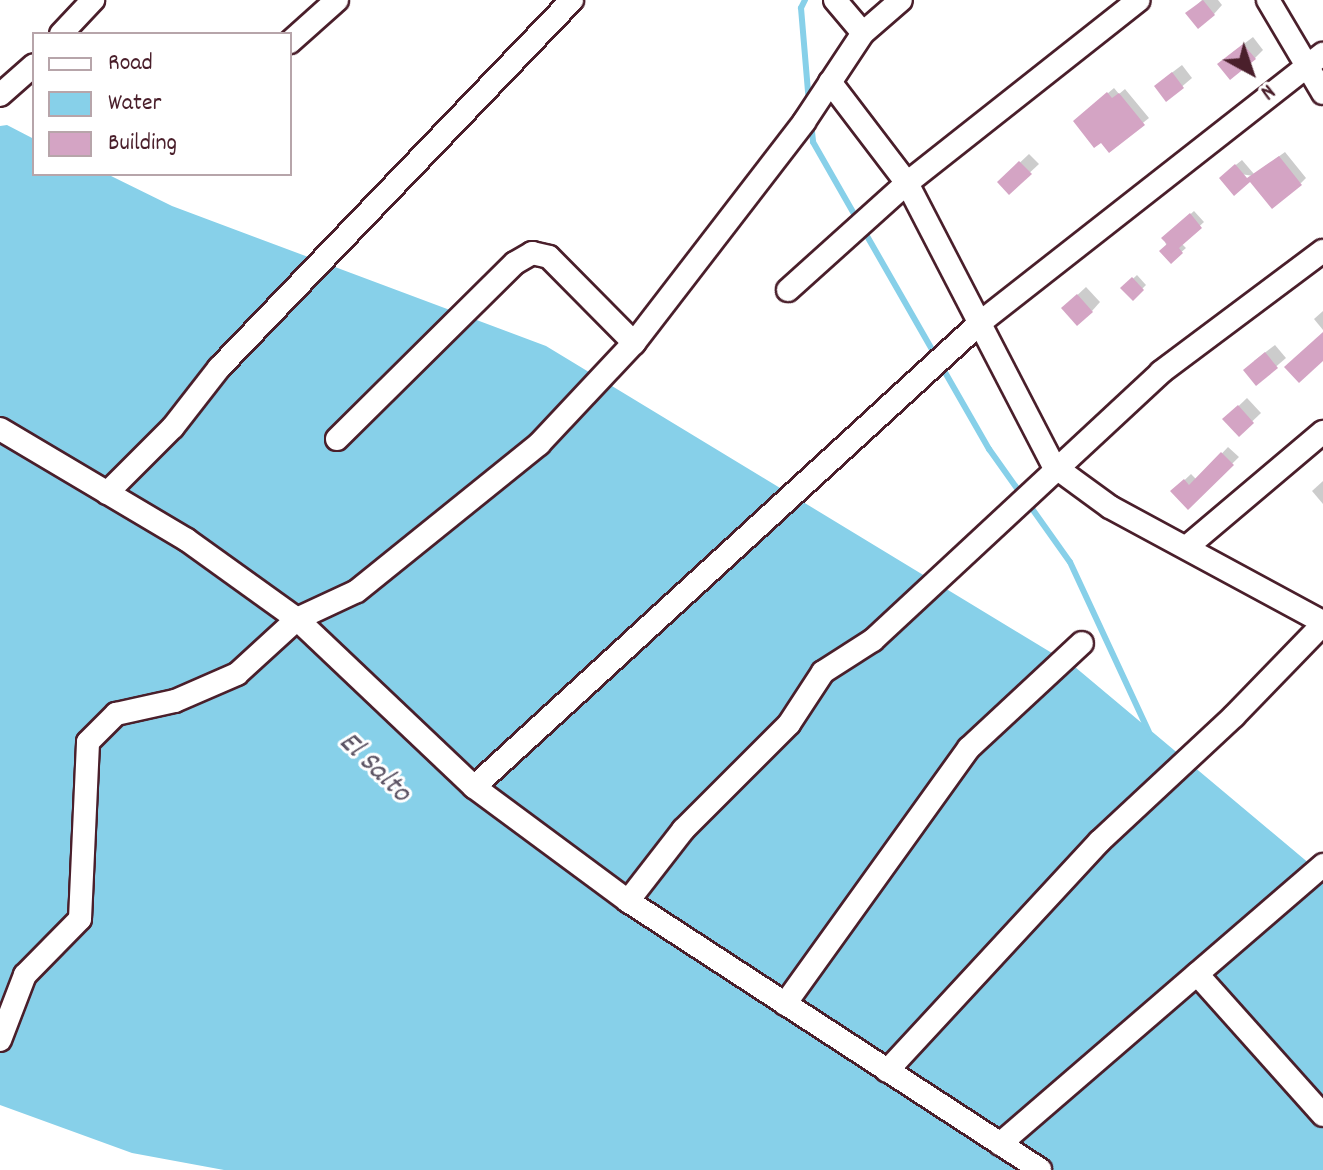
<!DOCTYPE html>
<html>
<head>
<meta charset="utf-8">
<style>
	body { margin:0 }
	#map { position:relative; width:1323px; height:1170px; overflow:hidden; background:#fff; font-family:Dekko,sans-serif }
	div>[style] { position:absolute }
	[style*='--x'] { left:calc(var(--x)*1px); top:calc(var(--y)*1px); width:calc(var(--w)*1px); rotate:calc(var(--a)*1deg) }
	.water>* { inset:0; background:#87d0e9 }
	.shadow>* { inset:0; background:#0003 }
	.stream>* { height:6px; margin:-3px; padding:0 3px; transform-origin:3px; border-radius:3px; background:#87d0e9 }
	.building>* { inset:0; background:#d4a4c4 }
	.roads { filter:drop-shadow(2px 0 #4a1f2b) drop-shadow(-2px 0 #4a1f2b) drop-shadow(0 2px #4a1f2b) drop-shadow(0 -2px #4a1f2b) }
	.street>* { height:22px; margin:-11px; padding:0 11px; transform-origin:11px; border-radius:11px; background:#fff }
	span { translate:-50% -50%; white-space:nowrap; text-align:center; line-height:1.15; -webkit-text-stroke:6px #fff; paint-order:stroke }
	.water-label { font-size:30px; color:#5c5464; font-style:italic }
	.legend { position:absolute; left:32px; top:32px; width:260px; height:144px; box-sizing:border-box; background:#fff; border:2px solid #b7a5aa; margin:0; padding:10px 14px; list-style:none; font-size:24px; color:#4a1f2b }
	.legend li { display:flex; align-items:center; gap:16px; height:40px }
	.legend b { width:40px; border:2px solid #b7a5aa }
	.north { position:absolute; left:1211px; top:32px; width:80px; height:80px; -webkit-text-stroke:6px #fff; paint-order:stroke; rotate:140deg; font-size:22px; font-weight:700; line-height:32px; text-align:center; color:#4a1f2b }
	.north::after { content:''; display:block; margin:auto; width:28px; height:36px; background:#4a1f2b; clip-path:polygon(50% 0,100% 100%,50% 72%,0 100%) }
</style>
</head>
<body>
<div id="map">
	<div class="water">
		<i style="clip-path:polygon(7px 125px,34px 139px,34px 174px,107px 174px,172px 206px,546px 346px,1075px 667px,1323px 875px,1323px 1170px,224px 1170px,132px 1153px,0 1105px,0 126px)"></i>
	</div>
	<div class="shadow">
		<i style="clip-path:polygon(1202px 0,1218px 0,1222px 5px,1214px 14px,1188px 13px)"></i>
		<i style="clip-path:polygon(1253px 37px,1263px 50px,1255px 58px,1228px 56px)"></i>
		<i style="clip-path:polygon(1182px 65px,1192px 78px,1166px 100px,1165px 78px)"></i>
		<i style="clip-path:polygon(1114px 88px,1119px 94px,1125px 89px,1149px 118px,1109px 150px,1081px 116px)"></i>
		<i style="clip-path:polygon(1285px 152px,1306px 178px,1301px 183px,1227px 172px,1242px 160px,1254px 174px)"></i>
		<i style="clip-path:polygon(1029px 154px,1039px 164px,1009px 192px,999px 182px)"></i>
		<i style="clip-path:polygon(1194px 211px,1204px 222px,1181px 243px,1186px 248px,1171px 261px,1164px 238px)"></i>
		<i style="clip-path:polygon(1137px 275px,1146px 285px,1133px 298px,1123px 288px)"></i>
		<i style="clip-path:polygon(1086px 287px,1100px 302px,1092px 311px,1072px 300px)"></i>
		<i style="clip-path:polygon(1323px 311px,1323px 330px,1314px 319px)"></i>
		<i style="clip-path:polygon(1275px 345px,1286px 358px,1257px 383px,1254px 361px)"></i>
		<i style="clip-path:polygon(1247px 398px,1261px 413px,1239px 434px,1225px 419px)"></i>
		<i style="clip-path:polygon(1228px 447px,1239px 457px,1188px 507px,1173px 491px,1191px 474px,1197px 480px)"></i>
		<i style="clip-path:polygon(1323px 481px,1323px 504px,1312px 491px)"></i>
	</div>
	<div class="stream">
		<i style="--x:805;--y:0;--w:9;--a:117"></i>
		<i style="--x:801;--y:8;--w:95;--a:85.2"></i>
		<i style="--x:811;--y:122;--w:20;--a:84"></i>
		<i style="--x:813;--y:142;--w:89;--a:60.3"></i>
		<i style="--x:863;--y:229;--w:254;--a:60.2"></i>
		<i style="--x:989;--y:449;--w:55;--a:54.6"></i>
		<i style="--x:1028;--y:503;--w:72;--a:54.6"></i>
		<i style="--x:1070;--y:562;--w:187;--a:65.1"></i>
	</div>
	<div class="building">
		<i style="clip-path:polygon(1203px 0,1215px 15px,1198px 29px,1185px 13px)"></i>
		<i style="clip-path:polygon(1243px 44px,1256px 59px,1230px 80px,1217px 64px)"></i>
		<i style="clip-path:polygon(1172px 72px,1184px 88px,1166px 102px,1154px 86px)"></i>
		<i style="clip-path:polygon(1107px 92px,1112px 98px,1119px 93px,1145px 125px,1109px 153px,1101px 143px,1094px 148px,1073px 121px)"></i>
		<i style="clip-path:polygon(1279px 156px,1302px 185px,1272px 209px,1250px 182px,1234px 196px,1219px 178px,1235px 164px,1247px 178px)"></i>
		<i style="clip-path:polygon(1019px 161px,1032px 174px,1009px 195px,997px 182px)"></i>
		<i style="clip-path:polygon(1190px 213px,1202px 228px,1179px 248px,1183px 253px,1171px 264px,1159px 251px,1167px 244px,1161px 238px)"></i>
		<i style="clip-path:polygon(1132px 277px,1144px 290px,1133px 301px,1120px 288px)"></i>
		<i style="clip-path:polygon(1077px 294px,1093px 312px,1077px 326px,1061px 308px)"></i>
		<i style="clip-path:polygon(1323px 332px,1323px 361px,1299px 383px,1284px 367px)"></i>
		<i style="clip-path:polygon(1265px 352px,1278px 368px,1256px 386px,1243px 370px)"></i>
		<i style="clip-path:polygon(1238px 405px,1254px 423px,1239px 437px,1222px 419px)"></i>
		<i style="clip-path:polygon(1221px 452px,1234px 465px,1188px 510px,1170px 491px,1184px 479px,1189px 485px)"></i>
	</div>
	<div class="roads">
		<div class="street">
			<i style="--x:835;--y:0;--w:43;--a:49.7"></i>
			<i style="--x:1268;--y:0;--w:108;--a:59.4"></i>
			<i style="--x:61;--y:34;--w:47;--a:-46.7"></i>
			<i style="--x:290;--y:42;--w:63;--a:-41.8"></i>
			<i style="--x:830;--y:82;--w:127;--a:52.7"></i>
			<i style="--x:907;--y:183;--w:319;--a:62.6"></i>
			<i style="--x:1054;--y:466;--w:69;--a:36.2"></i>
			<i style="--x:1110;--y:507;--w:242;--a:28.4"></i>
			<i style="--x:0;--y:95;--w:45;--a:-41.4"></i>
			<i style="--x:788;--y:290;--w:160;--a:-42"></i>
			<i style="--x:907;--y:183;--w:295;--a:-38.3"></i>
			<i style="--x:0;--y:429;--w:217;--a:30.7"></i>
			<i style="--x:187;--y:540;--w:135;--a:35.7"></i>
			<i style="--x:297;--y:619;--w:244;--a:43.5"></i>
			<i style="--x:474;--y:787;--w:192;--a:36.5"></i>
			<i style="--x:628;--y:901;--w:492;--a:33.1"></i>
			<i style="--x:337;--y:439;--w:250;--a:-44.7"></i>
			<i style="--x:515;--y:263;--w:20;--a:-30"></i>
			<i style="--x:532;--y:253;--w:17;--a:13"></i>
			<i style="--x:549;--y:257;--w:121;--a:45.3"></i>
			<i style="--x:107;--y:493;--w:93;--a:-45"></i>
			<i style="--x:173;--y:427;--w:75;--a:-52.1"></i>
			<i style="--x:219;--y:368;--w:510;--a:-46.19"></i>
			<i style="--x:1188;--y:546;--w:177;--a:-40.2"></i>
			<i style="--x:474;--y:787;--w:689;--a:-42.53"></i>
			<i style="--x:982;--y:321;--w:433;--a:-38.1"></i>
			<i style="--x:628;--y:901;--w:90;--a:-52.2"></i>
			<i style="--x:683;--y:830;--w:150;--a:-45"></i>
			<i style="--x:789;--y:724;--w:62;--a:-56.8"></i>
			<i style="--x:823;--y:672;--w:59;--a:-32.6"></i>
			<i style="--x:873;--y:640;--w:393;--a:-42.9"></i>
			<i style="--x:1161;--y:372;--w:202;--a:-36.8"></i>
			<i style="--x:1197;--y:974;--w:189;--a:48.2"></i>
			<i style="--x:785;--y:1004;--w:315;--a:-54.3"></i>
			<i style="--x:969;--y:748;--w:154;--a:-42.9"></i>
			<i style="--x:0;--y:1040;--w:70;--a:-69"></i>
			<i style="--x:25;--y:975;--w:78;--a:-45.5"></i>
			<i style="--x:80;--y:919;--w:177;--a:-87.4"></i>
			<i style="--x:88;--y:742;--w:40;--a:-45"></i>
			<i style="--x:116;--y:714;--w:60;--a:-12.4"></i>
			<i style="--x:175;--y:701;--w:68;--a:-23.5"></i>
			<i style="--x:237;--y:674;--w:81;--a:-42.5"></i>
			<i style="--x:297;--y:619;--w:66;--a:-25"></i>
			<i style="--x:357;--y:591;--w:234;--a:-38.9"></i>
			<i style="--x:539;--y:444;--w:139;--a:-46.8"></i>
			<i style="--x:634;--y:343;--w:279;--a:-52.4"></i>
			<i style="--x:804;--y:122;--w:107;--a:-56.5"></i>
			<i style="--x:863;--y:33;--w:50;--a:-41"></i>
			<i style="--x:887;--y:1071;--w:313;--a:-47.2"></i>
			<i style="--x:1100;--y:841;--w:183;--a:-43"></i>
			<i style="--x:1234;--y:716;--w:128;--a:-45.9"></i>
			<i style="--x:1000;--y:1144;--w:427;--a:-40.8"></i>
		</div>
	</div>
	<div class="water-label">
		<span style="left:373px;top:769px;rotate:44deg">El Salto</span>
	</div>
	<ul class="legend">
	<li><b style="height:10px;background:#fff"></b>Road</li>
	<li><b style="height:22px;background:#87d0e9"></b>Water</li>
	<li><b style="height:22px;background:#d4a4c4"></b>Building</li>
	</ul>
	<div class="north">N</div>
</div>
</body>
</html>
